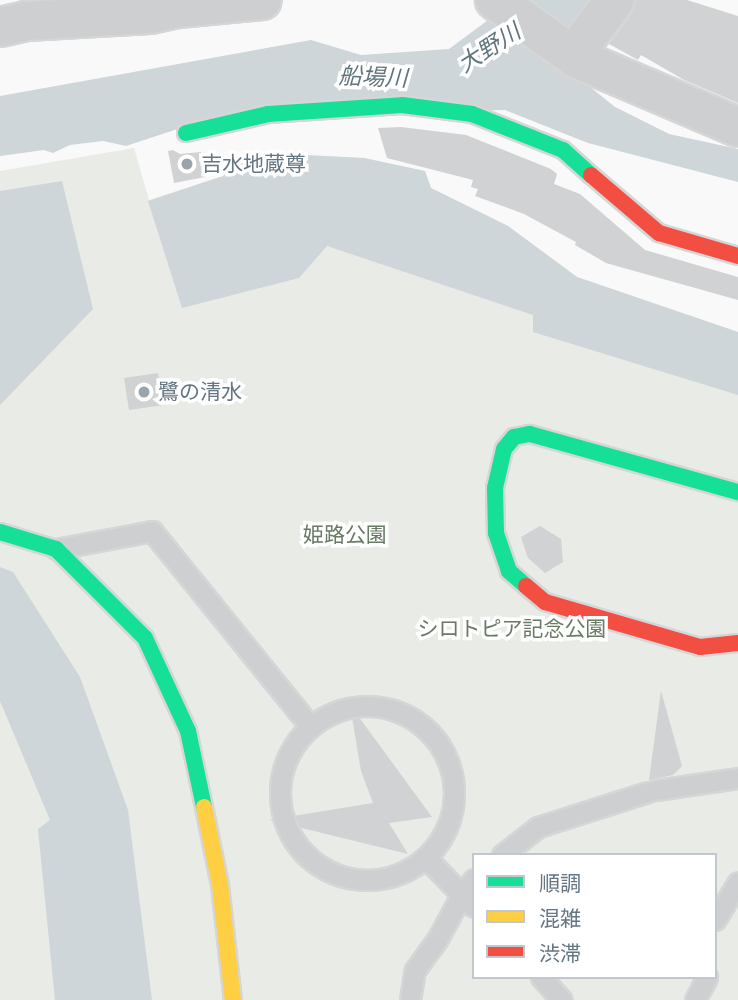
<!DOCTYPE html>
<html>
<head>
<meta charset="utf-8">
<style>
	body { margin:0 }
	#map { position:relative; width:738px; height:1000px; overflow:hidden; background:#f9f9f9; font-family:Inter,"Noto Sans JP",sans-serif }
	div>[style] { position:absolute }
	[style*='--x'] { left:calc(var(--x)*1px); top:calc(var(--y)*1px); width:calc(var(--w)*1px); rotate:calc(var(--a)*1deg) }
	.green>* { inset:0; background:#e8ebe6 }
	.water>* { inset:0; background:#ced6d9 }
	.building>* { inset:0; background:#d0d2d3 }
	.roads { filter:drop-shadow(2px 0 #d5d6d7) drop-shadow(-2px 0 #d5d6d7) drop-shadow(0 2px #d5d6d7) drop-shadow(0 -2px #d5d6d7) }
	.lane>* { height:19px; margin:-9.5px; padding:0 9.5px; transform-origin:9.5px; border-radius:9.5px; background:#cecfd0 }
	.lane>.ring { margin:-9.5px; padding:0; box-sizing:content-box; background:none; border:19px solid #cecfd0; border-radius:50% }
	.street>* { height:38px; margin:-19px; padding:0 19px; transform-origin:19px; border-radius:19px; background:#cecfd0 }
	.fast>* { height:16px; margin:-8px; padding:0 8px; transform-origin:8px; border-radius:8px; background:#16e098 }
	.slow>* { height:16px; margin:-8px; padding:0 8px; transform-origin:8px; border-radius:8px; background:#ffcf43 }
	.jam>* { height:16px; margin:-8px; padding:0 8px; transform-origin:8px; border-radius:8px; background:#f24e42 }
	.dots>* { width:19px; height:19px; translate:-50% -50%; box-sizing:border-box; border:4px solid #fff; border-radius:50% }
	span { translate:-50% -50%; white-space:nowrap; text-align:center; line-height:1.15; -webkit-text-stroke:7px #fff; paint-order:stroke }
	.poi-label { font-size:21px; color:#657683 }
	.left { translate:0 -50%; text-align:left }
	.park-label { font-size:21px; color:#687a64 }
	.water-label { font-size:23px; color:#60757c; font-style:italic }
	.legend { position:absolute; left:472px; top:853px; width:245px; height:126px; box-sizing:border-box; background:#fff; border:2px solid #c1c8cd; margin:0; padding:9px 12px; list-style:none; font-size:21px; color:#657683 }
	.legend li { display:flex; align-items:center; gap:14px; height:35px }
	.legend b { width:35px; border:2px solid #c1c8cd }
</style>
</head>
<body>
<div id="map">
	<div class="green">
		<i style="clip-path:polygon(evenodd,134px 148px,149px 200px,223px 176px,232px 161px,285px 154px,364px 158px,425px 171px,431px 188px,508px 226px,577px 277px,738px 332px,738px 1000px,0 1000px,0 171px,134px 148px,474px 855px,715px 855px,715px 977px,474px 977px,474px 855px)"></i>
	</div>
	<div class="water">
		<i style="clip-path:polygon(515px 0,597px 0,559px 62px,615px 107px,669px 134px,738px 149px,738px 182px,588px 143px,505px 110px,217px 116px,126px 146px,103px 141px,70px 145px,53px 153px,44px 150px,0 156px,0 96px,311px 40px,361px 55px,449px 49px)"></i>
		<i style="clip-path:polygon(285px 154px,364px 158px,425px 171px,431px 188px,508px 226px,577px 277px,738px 332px,738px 395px,533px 332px,533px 315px,327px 246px,299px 278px,182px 308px,148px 201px,223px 176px,232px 161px)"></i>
		<i style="clip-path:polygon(62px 181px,93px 309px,0 405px,0 191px)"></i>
		<i style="clip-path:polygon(0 567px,13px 572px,80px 677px,128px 810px,152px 1000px,55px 1000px,38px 829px,50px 820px,0 701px)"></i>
	</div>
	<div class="building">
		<i style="clip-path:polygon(636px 0,687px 0,738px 16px,738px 103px,684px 80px,641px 55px,638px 60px,609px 44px,632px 13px)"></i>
		<i style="clip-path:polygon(401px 127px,466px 135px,551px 169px,557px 174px,554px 184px,580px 194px,645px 250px,738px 277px,738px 300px,606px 263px,575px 245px,576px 242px,524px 214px,475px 196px,478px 189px,471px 187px,473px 180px,387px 158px,378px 128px)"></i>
		<i style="clip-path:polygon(173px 150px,180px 154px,201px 152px,205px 177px,174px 183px,168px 151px)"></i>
		<i style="clip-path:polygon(158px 373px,164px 405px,129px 410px,124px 378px)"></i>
		<i style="clip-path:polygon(540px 526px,561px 539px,563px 562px,545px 573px,528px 558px,521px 537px)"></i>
		<i style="clip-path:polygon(661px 691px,682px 766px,673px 775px,649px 780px)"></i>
		<i style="clip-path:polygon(350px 705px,432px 817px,389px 823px,408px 854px,269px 820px,373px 803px,361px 771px)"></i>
	</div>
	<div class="roads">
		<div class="lane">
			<i style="--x:56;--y:549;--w:98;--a:-10.6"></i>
			<i style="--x:152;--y:531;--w:251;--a:51"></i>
			<i class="ring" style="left:280px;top:706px;width:155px;height:155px"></i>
			<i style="--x:656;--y:790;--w:83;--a:-8.3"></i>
			<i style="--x:502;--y:855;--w:46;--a:-37.9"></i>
			<i style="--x:538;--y:827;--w:115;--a:-17.7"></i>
			<i style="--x:427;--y:859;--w:67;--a:45.6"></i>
			<i style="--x:715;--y:920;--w:44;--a:-58.8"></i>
			<i style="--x:541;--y:977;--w:31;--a:48"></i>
			<i style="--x:410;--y:1000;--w:30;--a:-81"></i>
			<i style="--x:415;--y:970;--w:37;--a:-54"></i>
			<i style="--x:437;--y:940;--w:52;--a:-61.5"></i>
			<i style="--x:462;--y:894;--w:19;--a:-51"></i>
			<i style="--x:695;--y:1000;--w:26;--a:-62"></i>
		</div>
		<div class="street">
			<i style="--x:495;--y:0;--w:100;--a:35.6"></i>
			<i style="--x:576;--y:58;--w:176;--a:23.1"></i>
			<i style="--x:0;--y:27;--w:27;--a:-13"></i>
			<i style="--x:26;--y:21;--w:124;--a:-3.2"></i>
			<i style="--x:150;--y:14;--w:29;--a:-12"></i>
			<i style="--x:178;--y:8;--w:84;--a:-5.4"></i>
			<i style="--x:576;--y:58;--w:24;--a:-62"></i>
			<i style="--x:587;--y:37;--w:46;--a:-52.9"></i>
		</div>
		<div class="fast">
			<i style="--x:186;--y:133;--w:84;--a:-13"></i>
			<i style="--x:268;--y:114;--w:134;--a:-3.8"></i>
			<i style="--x:402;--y:105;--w:71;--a:7.3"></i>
			<i style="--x:472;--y:114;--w:98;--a:21.6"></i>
			<i style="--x:563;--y:150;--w:38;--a:42"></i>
			<i style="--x:0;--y:532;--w:59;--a:16.9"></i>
			<i style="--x:56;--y:549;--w:126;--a:45"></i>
			<i style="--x:145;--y:638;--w:102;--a:65.2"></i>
			<i style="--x:188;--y:731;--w:78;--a:78.1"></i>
			<i style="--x:526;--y:586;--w:23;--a:-139"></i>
			<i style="--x:509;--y:571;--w:40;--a:-108.9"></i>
			<i style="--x:496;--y:533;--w:45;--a:-91.3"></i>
			<i style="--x:495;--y:488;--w:40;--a:-77"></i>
			<i style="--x:504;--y:449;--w:16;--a:-50"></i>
			<i style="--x:514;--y:437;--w:16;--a:-11"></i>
			<i style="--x:530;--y:434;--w:216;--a:15.6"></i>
		</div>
		<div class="slow">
			<i style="--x:204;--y:807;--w:80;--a:78.4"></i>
			<i style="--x:220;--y:885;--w:116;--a:83.6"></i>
		</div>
		<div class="jam">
			<i style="--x:591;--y:175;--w:89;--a:40.5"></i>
			<i style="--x:659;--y:233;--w:82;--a:16.2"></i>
			<i style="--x:526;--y:586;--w:25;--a:40"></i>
			<i style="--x:545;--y:602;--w:161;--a:16.2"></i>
			<i style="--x:700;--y:647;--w:38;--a:-6"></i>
		</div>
	</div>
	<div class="dots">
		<i style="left:187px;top:164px;background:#99a4ac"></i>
		<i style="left:144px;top:392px;background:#99a4ac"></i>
	</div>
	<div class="poi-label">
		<span class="left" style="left:201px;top:164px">吉水地蔵尊</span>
		<span class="left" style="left:158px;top:392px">鷺の清水</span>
	</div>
	<div class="park-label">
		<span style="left:345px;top:535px">姫路公園</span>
		<span style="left:512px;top:629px">シロトピア記念公園</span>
	</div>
	<div class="water-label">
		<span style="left:489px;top:48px;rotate:-33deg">大野川</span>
		<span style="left:373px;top:77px;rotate:2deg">船場川</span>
	</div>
	<ul class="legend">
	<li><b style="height:9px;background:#16e098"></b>順調</li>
	<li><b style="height:9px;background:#ffcf43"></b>混雑</li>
	<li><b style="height:9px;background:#f24e42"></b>渋滞</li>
	</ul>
</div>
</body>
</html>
